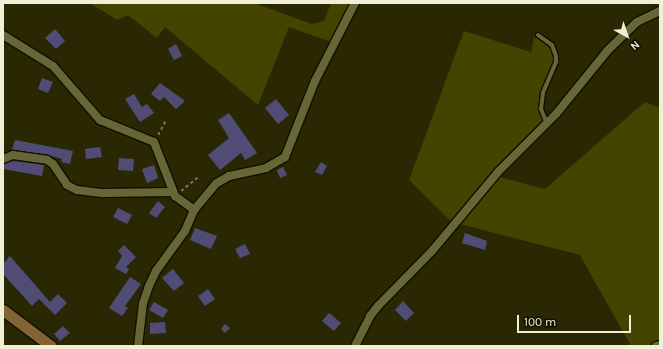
<!DOCTYPE html>
<html>
<head>
<meta charset="utf-8">
<style>
	body { margin:0 }
	#map { position:relative; width:663px; height:349px; overflow:hidden; background:#292803; font-family:Karla,sans-serif }
	div>[style] { position:absolute }
	[style*='--x'] { left:calc(var(--x)*1px); top:calc(var(--y)*1px); width:calc(var(--w)*1px); rotate:calc(var(--a)*1deg) }
	.green>* { inset:0; background:#454300 }
	.building>* { inset:0; background:#504c76 }
	.path>* { height:1.5px; margin-top:-0.75px; transform-origin:0; background:repeating-linear-gradient(90deg,#7c7c5b 0 3px,transparent 0 6px) }
	.roads { filter:drop-shadow(1px 0 #111000) drop-shadow(-1px 0 #111000) drop-shadow(0 1px #111000) drop-shadow(0 -1px #111000) }
	.lane>* { height:4px; margin:-2px; padding:0 2px; transform-origin:2px; border-radius:2px; background:#676636 }
	.street>* { height:8px; margin:-4px; padding:0 4px; transform-origin:4px; border-radius:4px; background:#676636 }
	.secondary>* { height:11px; margin:-5.5px; padding:0 5.5px; transform-origin:5.5px; border-radius:5.5px; background:#826532 }
	span { translate:-50% -50%; white-space:nowrap; text-align:center; line-height:1.15; -webkit-text-stroke:4px #111001; paint-order:stroke }
	.frame { position:absolute; inset:0; border:4px solid #f0f0d6; pointer-events:none }
	.north { position:absolute; left:607px; top:16px; width:40px; height:40px; -webkit-text-stroke:3px #111001; paint-order:stroke; rotate:140deg; font-size:11px; font-weight:700; line-height:16px; text-align:center; color:#f0f0d6 }
	.north::after { content:''; display:block; margin:auto; width:14px; height:18px; background:#f0f0d6; clip-path:polygon(50% 0,100% 100%,50% 72%,0 100%) }
	.scale { position:absolute; left:517px; top:315px; width:114px; height:18px; box-sizing:border-box; border:2px solid #f0f0d6; border-top:0; padding-left:5px; font-size:12px; line-height:14px; white-space:nowrap; color:#f0f0d6; -webkit-text-stroke:3px #111001; paint-order:stroke }
</style>
</head>
<body>
<div id="map">
	<div class="green">
		<i style="clip-path:polygon(90px 3px,254px 3px,312px 24px,324px 21px,331px 3px,351px 3px,331px 42px,289px 27px,258px 105px,165px 27px,157px 38px,128px 15px,117px 20px)"></i>
		<i style="clip-path:polygon(464px 31px,531px 52px,534px 37px,543px 39px,554px 52px,555px 62px,542px 89px,539px 109px,546px 124px,492px 175px,545px 189px,645px 102px,660px 108px,660px 346px,631px 346px,580px 255px,452px 222px,409px 180px)"></i>
	</div>
	<div class="building">
		<i style="clip-path:polygon(55px 29px,65px 41px,56px 49px,45px 38px)"></i>
		<i style="clip-path:polygon(176px 44px,182px 56px,174px 60px,168px 49px)"></i>
		<i style="clip-path:polygon(42px 78px,53px 82px,48px 93px,38px 89px)"></i>
		<i style="clip-path:polygon(160px 83px,185px 101px,176px 109px,164px 97px,160px 101px,151px 94px)"></i>
		<i style="clip-path:polygon(134px 94px,142px 107px,147px 104px,154px 113px,140px 122px,125px 99px)"></i>
		<i style="clip-path:polygon(276px 99px,289px 115px,278px 124px,265px 108px)"></i>
		<i style="clip-path:polygon(229px 113px,257px 153px,245px 160px,241px 153px,220px 170px,208px 155px,229px 138px,218px 120px)"></i>
		<i style="clip-path:polygon(15px 140px,73px 151px,70px 164px,61px 162px,62px 159px,48px 155px,12px 150px)"></i>
		<i style="clip-path:polygon(100px 147px,102px 157px,86px 159px,85px 149px)"></i>
		<i style="clip-path:polygon(119px 158px,134px 159px,133px 171px,118px 170px)"></i>
		<i style="clip-path:polygon(14px 161px,44px 165px,42px 176px,3px 169px,3px 164px)"></i>
		<i style="clip-path:polygon(321px 162px,327px 166px,322px 175px,315px 172px)"></i>
		<i style="clip-path:polygon(154px 165px,158px 178px,147px 183px,142px 169px)"></i>
		<i style="clip-path:polygon(283px 167px,287px 175px,280px 178px,277px 170px)"></i>
		<i style="clip-path:polygon(158px 201px,165px 207px,156px 218px,149px 213px)"></i>
		<i style="clip-path:polygon(118px 208px,132px 215px,127px 224px,113px 217px)"></i>
		<i style="clip-path:polygon(195px 228px,217px 236px,211px 249px,190px 240px)"></i>
		<i style="clip-path:polygon(465px 233px,487px 241px,485px 250px,462px 243px)"></i>
		<i style="clip-path:polygon(245px 244px,250px 254px,240px 258px,235px 249px)"></i>
		<i style="clip-path:polygon(124px 245px,136px 257px,126px 267px,129px 269px,126px 274px,115px 268px,122px 256px,118px 251px)"></i>
		<i style="clip-path:polygon(10px 256px,50px 302px,58px 294px,67px 303px,55px 315px,39px 299px,32px 306px,3px 274px,3px 264px)"></i>
		<i style="clip-path:polygon(173px 269px,184px 283px,174px 291px,162px 278px)"></i>
		<i style="clip-path:polygon(130px 277px,141px 284px,125px 306px,128px 308px,122px 316px,109px 308px)"></i>
		<i style="clip-path:polygon(208px 289px,215px 299px,205px 306px,198px 296px)"></i>
		<i style="clip-path:polygon(403px 301px,414px 313px,406px 321px,395px 310px)"></i>
		<i style="clip-path:polygon(154px 302px,168px 310px,163px 318px,149px 310px)"></i>
		<i style="clip-path:polygon(329px 313px,341px 323px,334px 331px,322px 321px)"></i>
		<i style="clip-path:polygon(165px 322px,166px 333px,150px 334px,150px 323px)"></i>
		<i style="clip-path:polygon(225px 324px,230px 328px,225px 333px,221px 329px)"></i>
		<i style="clip-path:polygon(63px 326px,70px 333px,60px 341px,54px 334px)"></i>
	</div>
	<div class="path">
		<i style="--x:158;--y:135;--w:17;--a:-62"></i>
		<i style="--x:181;--y:191;--w:21;--a:-39"></i>
	</div>
	<div class="roads">
		<div class="lane">
			<i style="--x:538;--y:35;--w:17;--a:36"></i>
			<i style="--x:552;--y:45;--w:12;--a:70"></i>
			<i style="--x:556;--y:56;--w:6;--a:90"></i>
			<i style="--x:556;--y:62;--w:34;--a:113"></i>
			<i style="--x:543;--y:93;--w:16;--a:97"></i>
			<i style="--x:541;--y:109;--w:16;--a:68"></i>
		</div>
		<div class="street">
			<i style="--x:3;--y:35;--w:59;--a:31.8"></i>
			<i style="--x:53;--y:66;--w:72;--a:49"></i>
			<i style="--x:100;--y:120;--w:58;--a:22.2"></i>
			<i style="--x:154;--y:142;--w:58;--a:68.7"></i>
			<i style="--x:175;--y:196;--w:24;--a:36"></i>
			<i style="--x:194;--y:210;--w:23;--a:113"></i>
			<i style="--x:185;--y:231;--w:49;--a:125.9"></i>
			<i style="--x:156;--y:271;--w:17;--a:115"></i>
			<i style="--x:149;--y:286;--w:18;--a:109"></i>
			<i style="--x:143;--y:303;--w:43;--a:96.6"></i>
			<i style="--x:3;--y:159;--w:11;--a:-22"></i>
			<i style="--x:13;--y:155;--w:34;--a:8"></i>
			<i style="--x:47;--y:160;--w:7;--a:34"></i>
			<i style="--x:53;--y:164;--w:25;--a:56"></i>
			<i style="--x:67;--y:185;--w:11;--a:27"></i>
			<i style="--x:77;--y:190;--w:26;--a:7"></i>
			<i style="--x:103;--y:193;--w:70;--a:-0.8"></i>
			<i style="--x:194;--y:210;--w:35;--a:-50"></i>
			<i style="--x:217;--y:183;--w:14;--a:-30"></i>
			<i style="--x:229;--y:176;--w:38;--a:-12"></i>
			<i style="--x:266;--y:168;--w:22;--a:-30"></i>
			<i style="--x:285;--y:157;--w:82;--a:-68.5"></i>
			<i style="--x:315;--y:81;--w:88;--a:-62.9"></i>
			<i style="--x:355;--y:346;--w:34;--a:-63"></i>
			<i style="--x:370;--y:316;--w:14;--a:-51"></i>
			<i style="--x:379;--y:305;--w:76;--a:-45.5"></i>
			<i style="--x:432;--y:251;--w:103;--a:-50.1"></i>
			<i style="--x:498;--y:172;--w:82;--a:-45"></i>
			<i style="--x:556;--y:114;--w:82;--a:-50.9"></i>
			<i style="--x:608;--y:50;--w:40;--a:-44"></i>
			<i style="--x:637;--y:22;--w:25;--a:-26"></i>
			<i style="--x:656;--y:346;--w:4;--a:-14"></i>
		</div>
		<div class="secondary">
			<i style="--x:3;--y:310;--w:60;--a:36.9"></i>
		</div>
	</div>
	<div class="frame"></div>
	<div class="north">N</div>
	<div class="scale">100 m</div>
</div>
</body>
</html>
